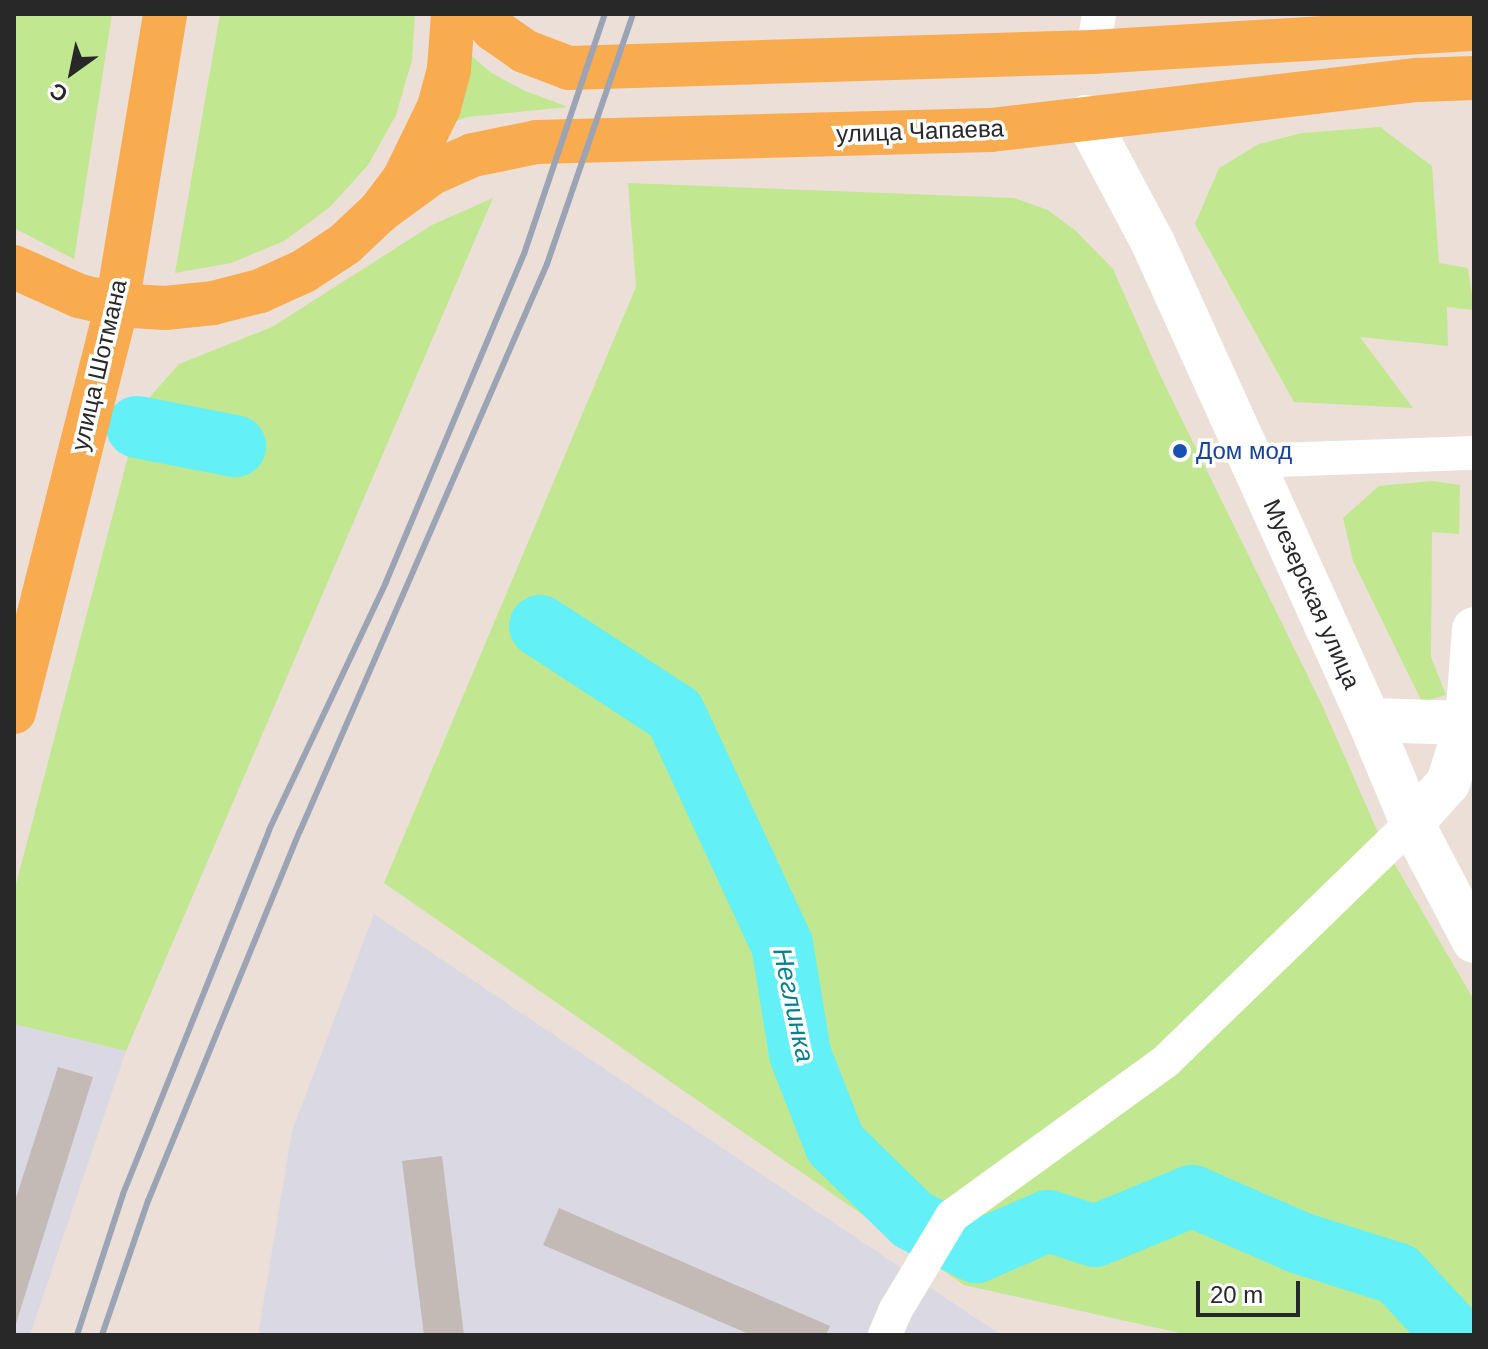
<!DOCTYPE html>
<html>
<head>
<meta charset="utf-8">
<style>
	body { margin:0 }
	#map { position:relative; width:1488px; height:1349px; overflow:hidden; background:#ecdfd8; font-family:Helvetica,sans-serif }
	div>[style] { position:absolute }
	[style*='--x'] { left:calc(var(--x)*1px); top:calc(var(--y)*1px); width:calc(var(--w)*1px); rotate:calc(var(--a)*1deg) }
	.industrial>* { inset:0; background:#dad9e3 }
	.green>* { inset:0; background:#c1e790 }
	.river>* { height:62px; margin:-31px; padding:0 31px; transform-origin:31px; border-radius:31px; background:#63f0f6 }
	.building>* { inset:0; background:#c3b9b5 }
	.minor>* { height:34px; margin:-17px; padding:0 17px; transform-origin:17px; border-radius:17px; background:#fff }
	.tertiary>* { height:44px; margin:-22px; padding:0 22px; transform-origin:22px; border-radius:22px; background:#fff }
	.secondary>* { height:44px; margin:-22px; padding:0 22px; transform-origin:22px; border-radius:22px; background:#fff }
	.primary>* { height:44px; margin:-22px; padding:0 22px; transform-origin:22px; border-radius:22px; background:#f9ab4f }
	.rail>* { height:6px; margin:-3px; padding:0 3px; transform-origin:3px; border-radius:3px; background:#9ba4b4 }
	.dots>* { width:22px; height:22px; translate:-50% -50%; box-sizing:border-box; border:4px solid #fff; border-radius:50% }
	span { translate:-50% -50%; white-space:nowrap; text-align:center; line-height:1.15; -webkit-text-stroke:7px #fff; paint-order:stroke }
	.street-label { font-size:24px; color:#282828 }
	.transit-label { font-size:24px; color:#164399 }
	.left { translate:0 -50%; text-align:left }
	.water-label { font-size:26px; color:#068191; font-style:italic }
	.frame { position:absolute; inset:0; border:16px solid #282828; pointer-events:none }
	.north { position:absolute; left:32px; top:32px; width:80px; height:80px; -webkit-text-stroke:6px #fff; paint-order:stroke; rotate:213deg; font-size:22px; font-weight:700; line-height:32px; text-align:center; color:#282828 }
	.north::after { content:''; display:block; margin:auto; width:28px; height:36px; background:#282828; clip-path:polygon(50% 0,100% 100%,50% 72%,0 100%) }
	.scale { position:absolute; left:1196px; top:1281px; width:104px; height:36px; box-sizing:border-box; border:4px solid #282828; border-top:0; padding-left:10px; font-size:24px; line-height:28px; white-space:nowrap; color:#282828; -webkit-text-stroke:6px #fff; paint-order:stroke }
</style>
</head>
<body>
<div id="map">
	<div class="industrial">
		<i style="clip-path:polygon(374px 914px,1001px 1335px,258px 1335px,292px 1131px)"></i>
		<i style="clip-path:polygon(14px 1024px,126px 1051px,30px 1335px,14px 1335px)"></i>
	</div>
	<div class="green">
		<i style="clip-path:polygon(14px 14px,112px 14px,74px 259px,14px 228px)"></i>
		<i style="clip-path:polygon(220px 14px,415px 14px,412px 60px,396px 115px,368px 165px,330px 207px,284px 241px,231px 263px,175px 273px)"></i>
		<i style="clip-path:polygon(464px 49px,490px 72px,523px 90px,568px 107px,467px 117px,443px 126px)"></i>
		<i style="clip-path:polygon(1380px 127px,1432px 166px,1439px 263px,1468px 268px,1474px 310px,1447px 307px,1448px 346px,1360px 337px,1413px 408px,1294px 402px,1195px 224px,1219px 168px,1259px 144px,1302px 133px)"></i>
		<i style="clip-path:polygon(628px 183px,1014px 198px,1048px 210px,1076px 231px,1113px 269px,1160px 375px,1322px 705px,1384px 846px,1474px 1000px,1474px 1335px,1189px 1335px,964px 1285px,384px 883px,636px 287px)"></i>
		<i style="clip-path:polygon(493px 198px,126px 1051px,14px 1024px,14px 892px,141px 407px,179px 364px,272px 327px,432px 225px)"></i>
		<i style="clip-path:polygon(1432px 481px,1460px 485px,1459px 534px,1432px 532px,1431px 657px,1446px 695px,1422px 702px,1353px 561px,1343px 518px,1379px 486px)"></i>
	</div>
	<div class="river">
		<i style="--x:137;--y:427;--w:100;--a:11"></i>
		<i style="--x:540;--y:626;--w:161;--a:33.1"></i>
		<i style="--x:675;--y:714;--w:254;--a:65.1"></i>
		<i style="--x:782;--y:944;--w:111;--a:80.7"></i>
		<i style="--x:800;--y:1054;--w:97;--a:68.7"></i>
		<i style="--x:835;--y:1144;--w:109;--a:44.3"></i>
		<i style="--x:913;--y:1220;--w:71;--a:26.9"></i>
		<i style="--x:976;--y:1252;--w:78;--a:-23.3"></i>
		<i style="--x:1048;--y:1221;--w:49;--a:17.7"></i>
		<i style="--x:1095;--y:1236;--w:105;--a:-22.4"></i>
		<i style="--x:1192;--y:1196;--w:118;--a:23.5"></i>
		<i style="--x:1300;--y:1243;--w:103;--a:17.6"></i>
		<i style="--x:1398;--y:1274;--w:83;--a:47.4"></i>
	</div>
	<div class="building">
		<i style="clip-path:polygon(58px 1067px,93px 1077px,14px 1330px,14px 1204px)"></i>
		<i style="clip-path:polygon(442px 1156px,464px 1335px,424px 1335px,402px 1161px)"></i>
		<i style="clip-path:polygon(559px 1208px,830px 1326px,826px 1335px,751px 1335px,543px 1245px)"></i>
	</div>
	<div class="minor">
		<i style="--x:1093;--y:52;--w:38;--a:-81"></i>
		<i style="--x:1252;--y:461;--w:222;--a:-2.1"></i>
		<i style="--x:885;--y:1335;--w:26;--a:-67"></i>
		<i style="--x:895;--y:1311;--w:111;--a:-59"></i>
		<i style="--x:952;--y:1216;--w:264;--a:-35.9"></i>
		<i style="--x:1166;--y:1061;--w:342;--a:-44.1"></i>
	</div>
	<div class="tertiary">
		<i style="--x:1369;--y:720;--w:98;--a:1.8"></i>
		<i style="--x:1412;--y:823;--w:54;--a:-48"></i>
		<i style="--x:1448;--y:783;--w:63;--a:-72.4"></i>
		<i style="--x:1467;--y:723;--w:94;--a:-85.7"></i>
	</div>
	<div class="secondary">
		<i style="--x:1086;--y:117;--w:143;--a:62"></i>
		<i style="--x:1153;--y:243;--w:524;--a:65.64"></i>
		<i style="--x:1369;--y:720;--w:112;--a:67.3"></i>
		<i style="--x:1412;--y:823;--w:133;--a:62.3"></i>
	</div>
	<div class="primary">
		<i style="--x:482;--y:14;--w:19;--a:54"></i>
		<i style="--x:493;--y:29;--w:38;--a:35"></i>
		<i style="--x:524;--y:51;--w:48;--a:20.7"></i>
		<i style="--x:569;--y:68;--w:524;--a:-1.75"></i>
		<i style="--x:1093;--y:52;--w:382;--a:-3.5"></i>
		<i style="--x:380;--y:211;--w:64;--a:-36.2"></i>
		<i style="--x:432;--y:173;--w:45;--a:-23.7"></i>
		<i style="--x:473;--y:155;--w:65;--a:-11.5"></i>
		<i style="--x:537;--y:142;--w:454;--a:-1.5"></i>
		<i style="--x:991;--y:130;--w:431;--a:-6.7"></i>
		<i style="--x:1419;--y:80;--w:55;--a:-2.1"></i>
		<i style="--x:14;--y:267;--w:71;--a:24"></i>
		<i style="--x:79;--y:296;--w:39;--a:13"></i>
		<i style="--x:117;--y:305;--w:48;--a:3.6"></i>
		<i style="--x:165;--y:308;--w:48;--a:-5.9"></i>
		<i style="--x:213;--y:303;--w:49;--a:-14.3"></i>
		<i style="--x:260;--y:291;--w:48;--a:-24.4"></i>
		<i style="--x:304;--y:271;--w:49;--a:-33.4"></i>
		<i style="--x:345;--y:244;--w:48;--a:-43.3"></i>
		<i style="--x:380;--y:211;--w:40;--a:-53"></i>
		<i style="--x:404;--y:179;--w:80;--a:-64.1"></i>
		<i style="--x:439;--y:107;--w:39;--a:-75"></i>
		<i style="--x:449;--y:69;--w:55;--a:-85.8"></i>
		<i style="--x:14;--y:712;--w:420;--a:-75.8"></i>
		<i style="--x:117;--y:305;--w:295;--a:-80.6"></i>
	</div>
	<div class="rail">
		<i style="--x:77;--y:1335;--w:148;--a:-71.9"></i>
		<i style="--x:123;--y:1194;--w:392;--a:-68.1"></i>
		<i style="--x:269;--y:830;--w:274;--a:-64.7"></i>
		<i style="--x:386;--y:582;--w:356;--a:-67.2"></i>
		<i style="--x:524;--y:254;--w:253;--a:-71.4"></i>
		<i style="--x:102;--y:1335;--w:142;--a:-71.1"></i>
		<i style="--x:148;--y:1201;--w:400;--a:-67.7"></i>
		<i style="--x:300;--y:831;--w:618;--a:-66.46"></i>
		<i style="--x:547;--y:264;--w:264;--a:-71"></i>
	</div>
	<div class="dots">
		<i style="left:1180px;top:451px;background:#1a4fb4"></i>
	</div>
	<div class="street-label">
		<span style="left:920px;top:131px;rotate:-2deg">улица Чапаева</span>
		<span style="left:99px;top:365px;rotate:-77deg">улица Шотмана</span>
		<span style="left:1312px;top:594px;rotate:66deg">Муезерская улица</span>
	</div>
	<div class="transit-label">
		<span class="left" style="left:1196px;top:451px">Дом мод</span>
	</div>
	<div class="water-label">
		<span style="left:793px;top:1005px;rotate:78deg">Неглинка</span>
	</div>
	<div class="frame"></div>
	<div class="north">С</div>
	<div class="scale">20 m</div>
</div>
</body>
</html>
